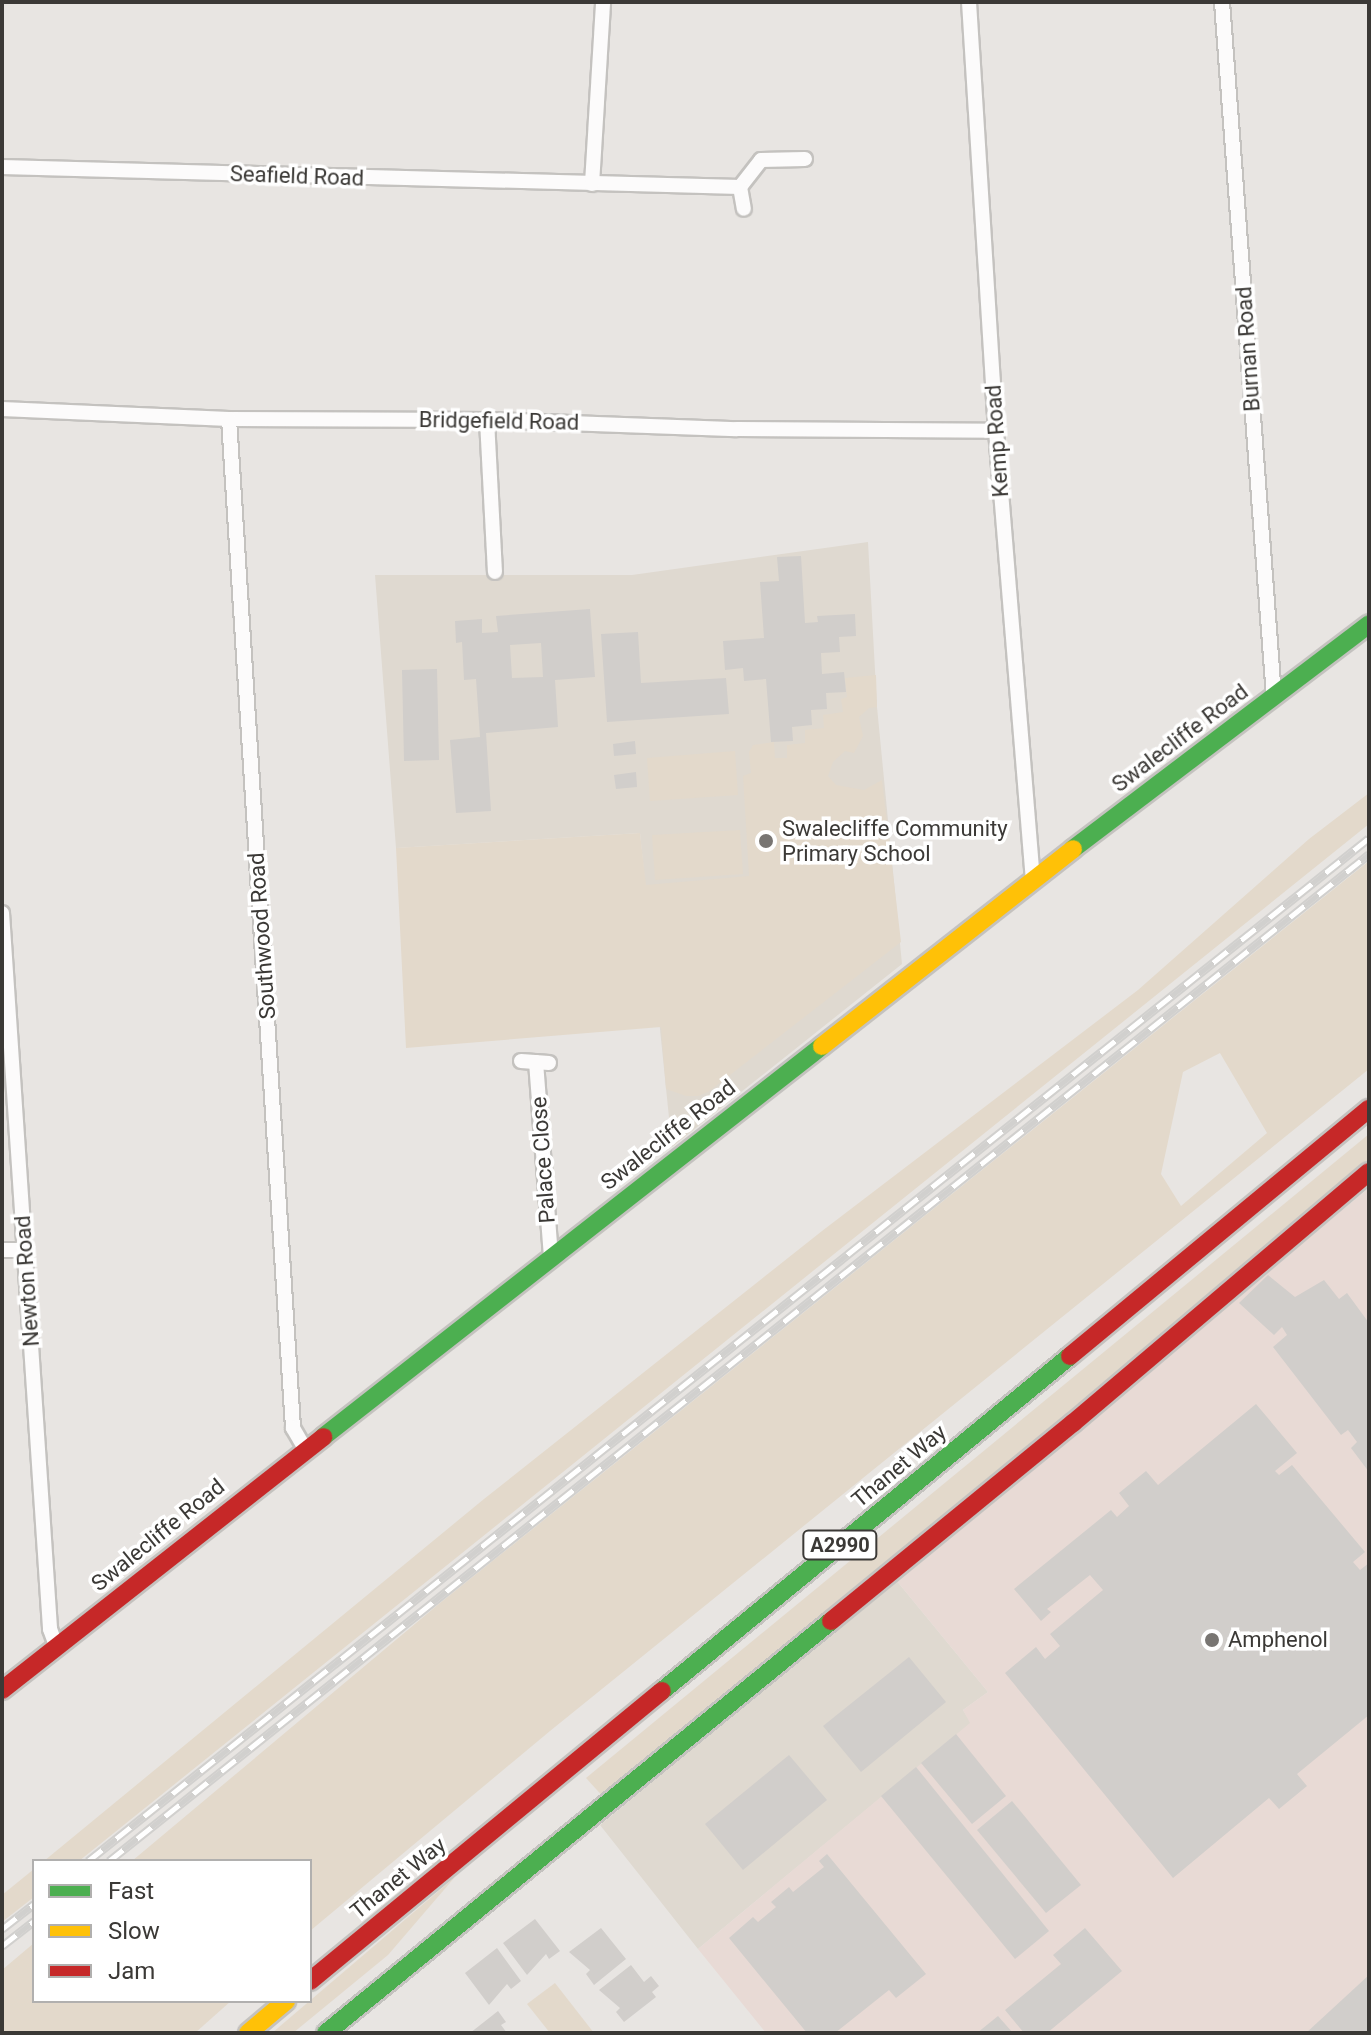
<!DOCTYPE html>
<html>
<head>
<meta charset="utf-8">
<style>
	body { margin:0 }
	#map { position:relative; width:1371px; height:2035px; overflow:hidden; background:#e8e5e2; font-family:Roboto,sans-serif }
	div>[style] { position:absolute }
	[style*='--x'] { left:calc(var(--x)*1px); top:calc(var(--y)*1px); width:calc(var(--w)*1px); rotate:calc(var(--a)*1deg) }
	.built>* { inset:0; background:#dfd9d0 }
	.industrial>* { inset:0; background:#e8dad5 }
	.green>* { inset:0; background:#e3d9cb }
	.building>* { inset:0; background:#d1cecb }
	.roads { filter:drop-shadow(2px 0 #c4c2bf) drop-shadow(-2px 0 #c4c2bf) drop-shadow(0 2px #c4c2bf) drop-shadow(0 -2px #c4c2bf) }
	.street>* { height:14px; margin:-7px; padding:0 7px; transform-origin:7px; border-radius:7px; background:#fcfbfb }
	.fast>* { height:18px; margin:-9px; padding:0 9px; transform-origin:9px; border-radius:9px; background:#4caf50 }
	.slow>* { height:18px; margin:-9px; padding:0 9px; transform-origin:9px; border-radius:9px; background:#ffc107 }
	.jam>* { height:18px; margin:-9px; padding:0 9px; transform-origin:9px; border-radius:9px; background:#c62828 }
	.rail>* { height:9px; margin-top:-4.5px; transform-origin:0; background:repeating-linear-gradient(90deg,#fff 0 18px,#d1d0ce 0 36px); box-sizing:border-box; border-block:2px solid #d1d0ce }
	.dots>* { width:22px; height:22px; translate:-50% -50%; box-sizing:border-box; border:4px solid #fff; border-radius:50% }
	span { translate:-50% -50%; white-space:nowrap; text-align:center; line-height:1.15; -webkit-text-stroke:7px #fff; paint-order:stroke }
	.shield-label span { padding:2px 6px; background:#fff; border:2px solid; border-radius:6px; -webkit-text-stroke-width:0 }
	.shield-label { font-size:20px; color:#3b3936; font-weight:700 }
	.street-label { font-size:22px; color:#3b3936 }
	.poi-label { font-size:22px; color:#3b3936 }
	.left { translate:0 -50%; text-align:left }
	.frame { position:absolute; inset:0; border:4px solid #3b3936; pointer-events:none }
	.legend { position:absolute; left:32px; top:1859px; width:280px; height:144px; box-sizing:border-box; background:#fff; border:2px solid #b1b0af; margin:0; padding:10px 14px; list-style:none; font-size:24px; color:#3b3936 }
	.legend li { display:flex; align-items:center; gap:16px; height:40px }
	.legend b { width:40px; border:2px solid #b1b0af }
</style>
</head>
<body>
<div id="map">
	<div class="built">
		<i style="clip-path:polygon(868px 542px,877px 707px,902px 964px,672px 1147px,640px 833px,396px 848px,375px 575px,632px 575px)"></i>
		<i style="clip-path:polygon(896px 1580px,988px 1692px,963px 1710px,971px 1723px,698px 1949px,600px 1825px)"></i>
	</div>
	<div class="industrial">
		<i style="clip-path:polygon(1369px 1188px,1369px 2033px,766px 2033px,698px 1949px,970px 1723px,963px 1710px,988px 1692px,896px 1580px)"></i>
	</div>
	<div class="green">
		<i style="clip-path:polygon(876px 675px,877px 707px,869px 708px,859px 717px,863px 736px,854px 753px,845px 751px,833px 762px,828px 776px,836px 785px,864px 790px,882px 780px,901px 942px,708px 1092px,698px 1096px,686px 1096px,666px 1089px,661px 1027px,406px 1048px,396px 848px,640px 833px,646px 885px,749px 876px,743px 776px,751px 773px,749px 752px,753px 745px,774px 742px,775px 758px,787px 758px,787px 745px,805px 743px,805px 730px,824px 728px,823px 715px,843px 712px,841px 699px,847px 697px,845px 678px)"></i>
		<i style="clip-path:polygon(735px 751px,738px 795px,650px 801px,647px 758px)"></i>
		<i style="clip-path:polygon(1369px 793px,1369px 824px,79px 1861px,44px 1861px,484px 1499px,822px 1231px,1138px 990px,1309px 839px)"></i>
		<i style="clip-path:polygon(740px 830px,743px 874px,655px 880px,652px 835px)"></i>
		<i style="clip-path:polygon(evenodd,1369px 861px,1369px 1069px,550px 1731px,310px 1931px,310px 1861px,132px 1861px,440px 1603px,1369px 861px,1220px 1053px,1267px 1133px,1181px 1206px,1161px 1174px,1183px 1072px,1220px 1053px)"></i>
		<i style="clip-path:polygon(1369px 1134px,1369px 1169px,606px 1800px,586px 1778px)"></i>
		<i style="clip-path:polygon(34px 1869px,34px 1897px,2px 1922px,2px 1895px)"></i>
		<i style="clip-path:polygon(455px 1877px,388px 1955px,293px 2033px,272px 2033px)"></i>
		<i style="clip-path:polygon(34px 1943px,34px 2001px,231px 2001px,195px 2033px,2px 2033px,2px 1970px)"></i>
		<i style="clip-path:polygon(555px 1983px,594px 2033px,550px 2033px,527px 2004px)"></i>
	</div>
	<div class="building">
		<i style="clip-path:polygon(801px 556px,805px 623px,818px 622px,817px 616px,855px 614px,856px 636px,839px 637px,840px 652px,821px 653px,822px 674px,844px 672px,846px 692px,826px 693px,827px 709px,811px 710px,812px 725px,792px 727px,793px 741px,771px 742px,766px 679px,744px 681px,743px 668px,725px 670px,723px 641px,764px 638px,760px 582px,779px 581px,777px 557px)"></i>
		<i style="clip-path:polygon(evenodd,590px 609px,595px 677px,555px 680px,558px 727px,486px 733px,491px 811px,456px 813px,450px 740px,480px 737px,476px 679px,464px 680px,462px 642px,456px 643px,455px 621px,482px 619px,482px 633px,498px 632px,496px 616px,590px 609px,541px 643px,543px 677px,512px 678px,510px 645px,541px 643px)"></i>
		<i style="clip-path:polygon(638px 632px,641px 683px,726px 678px,729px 714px,607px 722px,601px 634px)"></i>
		<i style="clip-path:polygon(437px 669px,439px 760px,404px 761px,402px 670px)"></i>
		<i style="clip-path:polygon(635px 741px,636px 754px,614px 756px,613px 744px)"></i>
		<i style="clip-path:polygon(636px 772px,637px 787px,616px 789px,614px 775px)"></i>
		<i style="clip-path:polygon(1268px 1275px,1295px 1297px,1324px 1280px,1339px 1299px,1347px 1293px,1369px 1323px,1369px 1472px,1351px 1448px,1357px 1442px,1348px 1430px,1341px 1435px,1273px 1347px,1287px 1335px,1282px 1327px,1274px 1335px,1239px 1303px)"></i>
		<i style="clip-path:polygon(1256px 1404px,1297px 1453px,1275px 1471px,1279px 1475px,1292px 1465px,1365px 1552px,1353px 1562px,1360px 1570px,1369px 1563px,1369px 1715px,1297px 1774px,1307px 1786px,1279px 1809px,1269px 1798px,1173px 1878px,1005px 1673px,1036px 1647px,1045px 1659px,1060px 1646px,1050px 1634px,1103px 1590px,1090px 1575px,1047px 1609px,1051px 1612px,1041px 1621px,1014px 1589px,1111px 1510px,1117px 1517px,1129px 1506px,1119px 1493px,1146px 1471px,1158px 1485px)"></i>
		<i style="clip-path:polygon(909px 1657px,946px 1702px,861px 1772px,823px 1726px)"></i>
		<i style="clip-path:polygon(956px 1734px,1006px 1796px,972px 1824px,921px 1763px)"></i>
		<i style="clip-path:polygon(789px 1755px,827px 1800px,743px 1870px,705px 1824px)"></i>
		<i style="clip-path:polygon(916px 1767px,1049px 1931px,1015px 1959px,881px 1796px)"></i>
		<i style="clip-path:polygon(1012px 1801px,1081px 1885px,1046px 1913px,977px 1830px)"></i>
		<i style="clip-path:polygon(827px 1854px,926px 1974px,896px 1998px,889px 1990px,835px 2033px,807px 2033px,729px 1938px,753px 1917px,758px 1922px,776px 1907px,771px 1902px,789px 1887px,793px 1892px,824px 1867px,819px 1861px)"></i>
		<i style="clip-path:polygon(535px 1919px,560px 1951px,549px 1959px,546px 1954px,527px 1975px,503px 1943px)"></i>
		<i style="clip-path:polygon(601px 1928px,626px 1959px,594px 1985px,586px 1974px,590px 1970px,569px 1952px)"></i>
		<i style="clip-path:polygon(1085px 1928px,1122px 1971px,1047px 2033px,1024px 2033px,1005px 2010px,1061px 1964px,1053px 1955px)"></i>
		<i style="clip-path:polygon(497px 1948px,521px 1981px,511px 1989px,507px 1984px,489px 2005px,465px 1973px)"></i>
		<i style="clip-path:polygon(631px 1965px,644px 1982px,651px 1976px,659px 1986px,652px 1992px,656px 1997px,624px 2022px,616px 2012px,620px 2008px,599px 1990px)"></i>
		<i style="clip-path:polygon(1369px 1975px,1369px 2033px,1306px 2033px)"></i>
		<i style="clip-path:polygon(498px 2011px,506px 2022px,501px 2025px,507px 2033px,470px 2033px)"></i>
		<i style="clip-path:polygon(998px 2016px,1013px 2033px,977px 2033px)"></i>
	</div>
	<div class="roads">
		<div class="street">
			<i style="--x:969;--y:2;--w:430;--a:86.4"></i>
			<i style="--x:996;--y:431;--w:451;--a:85.3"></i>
			<i style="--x:1222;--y:2;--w:697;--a:85.72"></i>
			<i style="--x:2;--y:167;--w:738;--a:1.55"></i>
			<i style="--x:740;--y:187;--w:34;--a:-52"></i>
			<i style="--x:761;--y:160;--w:44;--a:-1.3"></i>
			<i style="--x:592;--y:184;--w:182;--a:-86.5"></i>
			<i style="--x:740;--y:187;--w:22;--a:80"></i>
			<i style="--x:2;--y:409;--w:227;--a:2.5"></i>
			<i style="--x:229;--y:419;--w:258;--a:0.2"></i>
			<i style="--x:487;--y:420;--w:250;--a:2.1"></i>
			<i style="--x:737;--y:429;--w:259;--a:0.4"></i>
			<i style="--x:229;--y:419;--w:1011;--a:86.37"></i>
			<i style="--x:293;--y:1428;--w:24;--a:60"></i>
			<i style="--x:487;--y:420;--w:152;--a:87"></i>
			<i style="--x:2;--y:913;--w:718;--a:86.16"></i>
			<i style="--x:50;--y:1629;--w:20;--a:70"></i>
			<i style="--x:521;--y:1061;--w:28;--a:4"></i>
			<i style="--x:536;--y:1062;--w:197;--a:85.6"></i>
			<i style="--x:2;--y:1250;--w:23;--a:0"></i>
		</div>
		<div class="fast">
			<i style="--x:1073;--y:849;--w:372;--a:-37.2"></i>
			<i style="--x:323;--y:1437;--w:634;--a:-38.08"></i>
			<i style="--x:662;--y:1691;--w:528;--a:-39.39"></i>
			<i style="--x:326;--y:2033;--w:652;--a:-39.21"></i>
		</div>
		<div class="slow">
			<i style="--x:822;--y:1046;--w:319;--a:-38.1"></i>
			<i style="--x:248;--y:2033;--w:50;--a:-40.1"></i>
		</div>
		<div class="jam">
			<i style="--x:1070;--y:1356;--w:388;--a:-39.6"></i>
			<i style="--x:831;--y:1621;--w:313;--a:-39.3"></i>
			<i style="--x:1073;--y:1423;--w:388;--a:-40.3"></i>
			<i style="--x:2;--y:1690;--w:409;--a:-38.2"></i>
			<i style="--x:310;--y:1981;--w:456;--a:-39.5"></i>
		</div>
	</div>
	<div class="rail">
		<i style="--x:88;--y:1861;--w:1639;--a:-38.61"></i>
		<i style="--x:109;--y:1861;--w:1613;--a:-38.63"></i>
		<i style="--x:2;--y:1929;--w:41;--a:-38"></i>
		<i style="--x:2;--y:1946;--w:41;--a:-38"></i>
	</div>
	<div class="dots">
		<i style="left:766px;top:841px;background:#787572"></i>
		<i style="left:1212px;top:1640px;background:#787572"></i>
	</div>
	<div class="shield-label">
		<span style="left:840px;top:1545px">A2990</span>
	</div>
	<div class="street-label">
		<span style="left:297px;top:176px;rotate:2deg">Seafield Road</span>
		<span style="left:1248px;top:349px;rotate:-94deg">Burnan Road</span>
		<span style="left:499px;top:421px;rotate:1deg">Bridgefield Road</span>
		<span style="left:997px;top:441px;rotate:-94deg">Kemp Road</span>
		<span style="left:1180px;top:738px;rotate:-37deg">Swalecliffe Road</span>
		<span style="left:262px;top:936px;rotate:-94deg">Southwood Road</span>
		<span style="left:668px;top:1135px;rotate:-38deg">Swalecliffe Road</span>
		<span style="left:543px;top:1160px;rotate:-94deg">Palace Close</span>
		<span style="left:27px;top:1281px;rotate:-94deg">Newton Road</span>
		<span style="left:899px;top:1466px;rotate:-40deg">Thanet Way</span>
		<span style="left:158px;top:1535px;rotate:-39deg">Swalecliffe Road</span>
		<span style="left:398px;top:1878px;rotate:-39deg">Thanet Way</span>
	</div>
	<div class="poi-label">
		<span class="left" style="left:782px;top:841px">Swalecliffe Community<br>Primary School</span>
		<span class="left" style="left:1228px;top:1640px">Amphenol</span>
	</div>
	<div class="frame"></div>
	<ul class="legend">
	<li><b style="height:10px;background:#4caf50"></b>Fast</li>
	<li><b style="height:10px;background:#ffc107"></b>Slow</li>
	<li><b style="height:10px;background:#c62828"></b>Jam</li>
	</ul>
</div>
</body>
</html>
